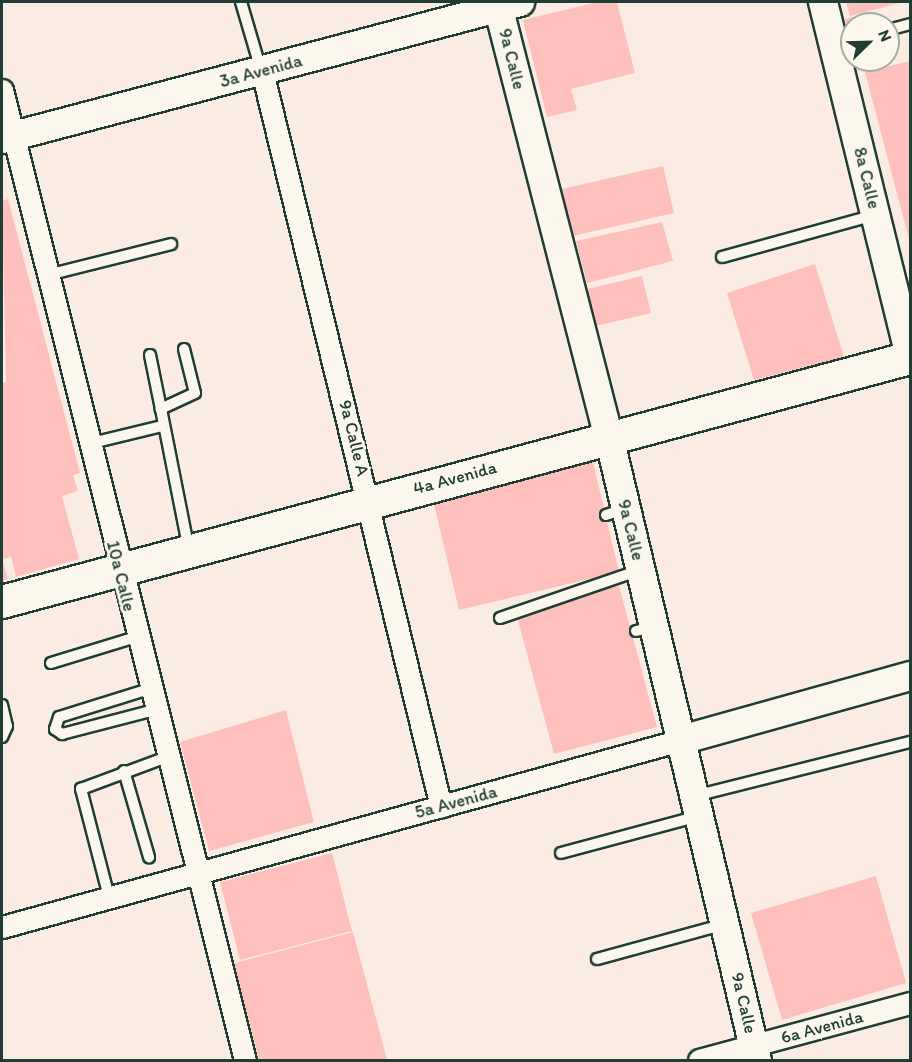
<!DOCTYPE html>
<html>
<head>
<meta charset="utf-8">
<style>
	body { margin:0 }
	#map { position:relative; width:912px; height:1062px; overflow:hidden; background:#fbece3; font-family:Itim,sans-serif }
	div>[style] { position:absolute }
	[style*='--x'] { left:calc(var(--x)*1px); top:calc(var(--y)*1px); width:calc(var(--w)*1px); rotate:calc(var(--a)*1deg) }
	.building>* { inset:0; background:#fdc0bd }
	.roads { filter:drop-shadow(2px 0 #1f3d34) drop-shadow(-2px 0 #1f3d34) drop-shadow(0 2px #1f3d34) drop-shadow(0 -2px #1f3d34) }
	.lane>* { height:10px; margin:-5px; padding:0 5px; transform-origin:5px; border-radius:5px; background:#fbf7ec }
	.street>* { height:21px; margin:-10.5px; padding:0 10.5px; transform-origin:10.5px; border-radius:10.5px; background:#fbf7ec }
	.secondary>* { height:28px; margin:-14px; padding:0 14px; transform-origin:14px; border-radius:14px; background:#fbf7ec }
	.primary>* { height:32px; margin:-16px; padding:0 16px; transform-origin:16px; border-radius:16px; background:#fbf7ec }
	span { translate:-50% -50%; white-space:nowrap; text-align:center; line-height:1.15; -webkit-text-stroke:6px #fbf7ec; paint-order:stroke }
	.street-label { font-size:18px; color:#1f3d34 }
	.frame { position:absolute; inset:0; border:3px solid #1f3d34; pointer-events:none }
	.north { position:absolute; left:840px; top:12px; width:60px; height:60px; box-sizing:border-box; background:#fbf7ec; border:2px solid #a3ada2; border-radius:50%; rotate:67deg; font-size:16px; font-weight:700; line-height:24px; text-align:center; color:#1f3d34 }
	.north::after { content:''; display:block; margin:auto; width:21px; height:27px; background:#1f3d34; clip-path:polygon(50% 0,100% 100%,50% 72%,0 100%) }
</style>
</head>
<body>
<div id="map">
	<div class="building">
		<i style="clip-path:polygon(598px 2px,617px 2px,635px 73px,571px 89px,577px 110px,547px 117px,523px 20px)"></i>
		<i style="clip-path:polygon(846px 2px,903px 2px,850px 16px)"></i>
		<i style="clip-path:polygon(868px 13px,870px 24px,852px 24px,851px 42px,845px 19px)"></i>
		<i style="clip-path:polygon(856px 60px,892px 60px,892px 61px,858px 69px)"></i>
		<i style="clip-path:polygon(910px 61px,910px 243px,865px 72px)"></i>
		<i style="clip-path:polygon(663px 166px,674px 213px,573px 236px,562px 189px)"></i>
		<i style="clip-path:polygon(8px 199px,80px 473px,73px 475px,78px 491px,62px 496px,79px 559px,16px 577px,11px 557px,2px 559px,2px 383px,6px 382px,2px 201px)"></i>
		<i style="clip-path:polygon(662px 222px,673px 261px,587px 283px,576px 241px)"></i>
		<i style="clip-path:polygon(815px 264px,844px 357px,754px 380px,727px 293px)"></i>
		<i style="clip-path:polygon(642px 276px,651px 313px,596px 326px,587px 289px)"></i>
		<i style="clip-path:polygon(593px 462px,619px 572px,459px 610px,433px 500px)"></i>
		<i style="clip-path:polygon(2px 559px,8px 579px,2px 581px)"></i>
		<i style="clip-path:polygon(619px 586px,657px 727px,554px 754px,516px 613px)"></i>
		<i style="clip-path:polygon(286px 710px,314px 822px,209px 851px,180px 742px)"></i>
		<i style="clip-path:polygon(332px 853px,352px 931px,240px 960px,220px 882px)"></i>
		<i style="clip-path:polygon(876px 876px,906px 983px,782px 1020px,751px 913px)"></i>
		<i style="clip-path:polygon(353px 932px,387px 1060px,259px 1060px,234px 963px)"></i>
	</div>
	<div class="roads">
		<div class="lane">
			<i style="--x:241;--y:2;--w:71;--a:73.6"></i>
			<i style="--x:888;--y:30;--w:23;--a:-15"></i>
			<i style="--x:722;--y:257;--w:159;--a:-15.4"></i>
			<i style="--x:48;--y:275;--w:127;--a:-14.1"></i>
			<i style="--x:184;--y:349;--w:45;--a:76"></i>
			<i style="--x:195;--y:393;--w:38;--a:155"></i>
			<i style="--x:161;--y:409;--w:144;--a:78.8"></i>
			<i style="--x:150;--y:355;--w:55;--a:78.5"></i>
			<i style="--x:88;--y:444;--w:76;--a:-13.7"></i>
			<i style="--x:606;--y:515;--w:20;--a:-18"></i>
			<i style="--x:500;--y:618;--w:148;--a:-18.9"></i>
			<i style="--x:636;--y:631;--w:18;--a:-13"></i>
			<i style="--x:51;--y:663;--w:89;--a:-17"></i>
			<i style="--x:149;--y:689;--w:94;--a:162.7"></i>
			<i style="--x:59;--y:717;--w:13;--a:108"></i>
			<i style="--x:55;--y:729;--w:9;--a:36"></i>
			<i style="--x:62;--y:734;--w:96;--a:-14.5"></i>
			<i style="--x:2;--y:705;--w:22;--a:77"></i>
			<i style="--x:7;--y:726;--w:12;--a:114"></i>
			<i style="--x:124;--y:771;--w:90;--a:73.8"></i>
			<i style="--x:695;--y:796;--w:222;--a:-14.1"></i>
			<i style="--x:561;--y:853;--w:143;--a:-15"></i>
			<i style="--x:109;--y:897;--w:112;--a:-104.5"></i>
			<i style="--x:81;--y:789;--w:92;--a:-20.4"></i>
			<i style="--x:597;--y:959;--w:133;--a:-15.3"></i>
		</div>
		<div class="street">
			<i style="--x:262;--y:71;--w:757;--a:76.33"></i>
			<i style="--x:2;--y:90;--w:1000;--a:75.94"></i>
			<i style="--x:2;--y:927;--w:704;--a:-15.4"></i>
			<i style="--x:699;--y:1060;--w:219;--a:-15.1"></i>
		</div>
		<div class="secondary">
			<i style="--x:497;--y:2;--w:449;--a:75.6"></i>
			<i style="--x:609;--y:437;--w:640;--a:76.64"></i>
			<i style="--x:823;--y:2;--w:364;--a:76.2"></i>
			<i style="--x:2;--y:139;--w:536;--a:-14.81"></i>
			<i style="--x:681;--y:740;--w:238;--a:-15.6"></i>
		</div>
		<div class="primary">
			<i style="--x:2;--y:602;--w:940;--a:-15.04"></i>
		</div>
	</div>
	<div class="street-label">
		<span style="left:512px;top:59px;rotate:76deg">9a Calle</span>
		<span style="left:261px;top:71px;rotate:-15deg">3a Avenida</span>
		<span style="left:867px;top:178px;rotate:76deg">8a Calle</span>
		<span style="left:354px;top:438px;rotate:76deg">9a Calle A</span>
		<span style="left:455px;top:478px;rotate:-15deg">4a Avenida</span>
		<span style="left:631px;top:530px;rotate:76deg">9a Calle</span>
		<span style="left:121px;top:576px;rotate:76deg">10a Calle</span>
		<span style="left:456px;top:802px;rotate:-15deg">5a Avenida</span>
		<span style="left:744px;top:1003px;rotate:77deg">9a Calle</span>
		<span style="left:822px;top:1027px;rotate:-15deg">6a Avenida</span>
	</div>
	<div class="frame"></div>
	<div class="north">N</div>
</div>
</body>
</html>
